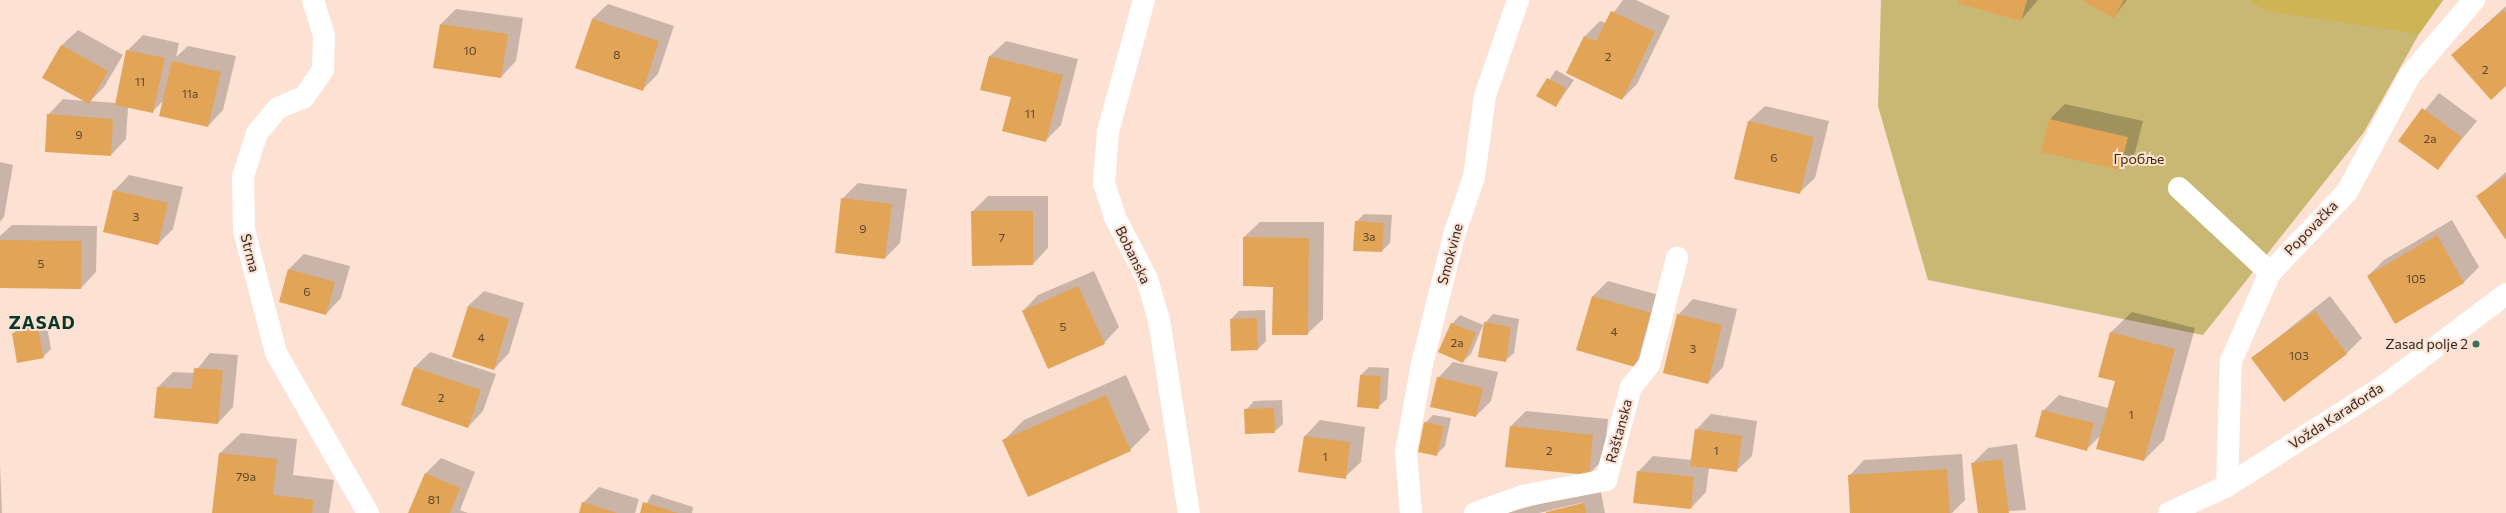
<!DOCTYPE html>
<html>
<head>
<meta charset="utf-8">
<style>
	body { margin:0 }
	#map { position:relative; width:2506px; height:513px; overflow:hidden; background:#fde1d3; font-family:Commissioner,sans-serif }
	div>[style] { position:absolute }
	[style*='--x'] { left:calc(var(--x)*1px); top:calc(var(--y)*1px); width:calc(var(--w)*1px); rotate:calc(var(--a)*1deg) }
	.green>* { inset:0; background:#c9b774 }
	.forest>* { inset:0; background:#ceb454 }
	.shadow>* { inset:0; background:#0003 }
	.building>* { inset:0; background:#e2a456 }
	.street>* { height:22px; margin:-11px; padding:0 11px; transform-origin:11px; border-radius:11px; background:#fff }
	.secondary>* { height:22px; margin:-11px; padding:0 11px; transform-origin:11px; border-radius:11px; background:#fff }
	.dots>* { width:11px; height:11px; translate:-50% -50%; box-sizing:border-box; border:2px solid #fde1d3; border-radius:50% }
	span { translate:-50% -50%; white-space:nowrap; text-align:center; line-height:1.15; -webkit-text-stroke:4px #fde1d3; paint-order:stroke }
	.number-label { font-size:12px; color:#5d462f }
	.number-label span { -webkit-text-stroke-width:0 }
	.park-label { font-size:14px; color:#3b3005 }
	.street-label { font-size:14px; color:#312722 }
	.poi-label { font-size:14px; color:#312722 }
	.right { translate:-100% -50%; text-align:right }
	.district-label { font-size:18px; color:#063827; font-weight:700; letter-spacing:1px }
</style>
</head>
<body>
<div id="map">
	<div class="green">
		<i style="clip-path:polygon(1881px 0,2443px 0,2419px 34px,2364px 132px,2203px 335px,1928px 280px,1878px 106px)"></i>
	</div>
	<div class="forest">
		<i style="clip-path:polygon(2249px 0,2443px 0,2419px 34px,2266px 11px)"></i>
	</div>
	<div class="shadow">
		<i style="clip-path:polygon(1623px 0,1636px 0,1670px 16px,1637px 84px,1622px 99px,1567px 73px,1585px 36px,1600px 21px,1606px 23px)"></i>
		<i style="clip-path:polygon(1960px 0,2038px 0,2021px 20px)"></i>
		<i style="clip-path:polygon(2083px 0,2127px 0,2114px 17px)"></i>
		<i style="clip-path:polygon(608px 4px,674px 26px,658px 74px,643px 89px,592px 19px)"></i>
		<i style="clip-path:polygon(2506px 6px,2506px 85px,2452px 55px)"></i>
		<i style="clip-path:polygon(456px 9px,523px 18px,516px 61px,501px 77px,441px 24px)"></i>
		<i style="clip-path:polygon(78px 30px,123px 55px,104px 87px,90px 101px,116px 103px,127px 51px,143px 35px,179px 43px,176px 57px,188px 46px,236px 56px,223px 110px,208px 126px,163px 101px,152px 112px,128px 107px,126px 139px,111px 155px,48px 115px,63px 99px,85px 101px,44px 78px,62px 45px)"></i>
		<i style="clip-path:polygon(1006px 41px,1078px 59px,1061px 125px,1045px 141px,1012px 97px,982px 89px,990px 56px)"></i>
		<i style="clip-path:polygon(1556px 70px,1574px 80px,1556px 106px,1538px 96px)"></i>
		<i style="clip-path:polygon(2439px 93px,2477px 121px,2438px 168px,2400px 140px)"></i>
		<i style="clip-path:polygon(2065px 104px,2143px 121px,2135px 153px,2120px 169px,2050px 119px)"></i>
		<i style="clip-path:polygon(1765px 106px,1829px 121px,1815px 178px,1799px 193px,1749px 121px)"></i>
		<i style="clip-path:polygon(0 162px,13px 165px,4px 217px,0 222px)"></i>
		<i style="clip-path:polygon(2506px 172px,2506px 239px,2478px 196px)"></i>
		<i style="clip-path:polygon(129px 175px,183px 187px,173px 229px,158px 244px,114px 191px)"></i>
		<i style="clip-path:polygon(858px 183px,907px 189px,900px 243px,885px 258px,842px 199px)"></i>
		<i style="clip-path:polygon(988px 196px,1048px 196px,1048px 248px,1033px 264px,972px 212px)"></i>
		<i style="clip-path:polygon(1364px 214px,1392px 215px,1390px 243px,1382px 251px,1356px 222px)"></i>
		<i style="clip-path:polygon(2452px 220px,2479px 267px,2464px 282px,2395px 322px,2368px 276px,2384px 260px)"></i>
		<i style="clip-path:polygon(1260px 222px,1324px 222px,1323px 319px,1307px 334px,1244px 237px)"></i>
		<i style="clip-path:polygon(12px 225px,97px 226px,96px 272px,81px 288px,0 287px,0 236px)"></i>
		<i style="clip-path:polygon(304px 254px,350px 266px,341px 298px,326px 314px,289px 269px)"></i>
		<i style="clip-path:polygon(1094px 271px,1119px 327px,1104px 343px,1023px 311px,1038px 295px)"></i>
		<i style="clip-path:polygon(1608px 281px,1666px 297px,1650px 351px,1635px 366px,1593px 296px)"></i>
		<i style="clip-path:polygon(484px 291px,524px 303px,509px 353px,494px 369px,468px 306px)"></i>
		<i style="clip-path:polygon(2330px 296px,2362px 338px,2346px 354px,2252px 358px)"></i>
		<i style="clip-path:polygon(1693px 299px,1737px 309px,1723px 367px,1708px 383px,1678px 315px)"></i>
		<i style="clip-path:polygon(1265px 310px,1266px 341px,1258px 349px,1231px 319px,1239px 311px)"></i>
		<i style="clip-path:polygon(2132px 312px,2195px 328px,2164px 440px,2144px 460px,2101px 435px,2087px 449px,2043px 411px,2059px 395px,2108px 408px,2116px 381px,2099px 377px,2111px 332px)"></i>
		<i style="clip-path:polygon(1493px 314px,1519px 319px,1514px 353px,1505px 361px,1485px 323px)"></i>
		<i style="clip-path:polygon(1460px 315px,1483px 325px,1471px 354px,1462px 362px,1452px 324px)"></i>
		<i style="clip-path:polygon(46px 321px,51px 349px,43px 357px,13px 334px,21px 325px)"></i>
		<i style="clip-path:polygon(430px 352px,496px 374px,483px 411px,468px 427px,414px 368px)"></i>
		<i style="clip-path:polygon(210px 353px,238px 355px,233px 407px,218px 423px,158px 387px,173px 372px,194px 373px)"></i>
		<i style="clip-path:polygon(1453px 362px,1498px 372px,1491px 401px,1476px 416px,1438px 378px)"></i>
		<i style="clip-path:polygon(1369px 367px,1389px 368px,1387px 399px,1378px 407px,1361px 375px)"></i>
		<i style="clip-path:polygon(1126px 375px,1150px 430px,1130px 450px,1004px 440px,1024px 420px)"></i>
		<i style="clip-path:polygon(1282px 400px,1283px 424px,1274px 432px,1246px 410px,1254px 401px)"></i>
		<i style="clip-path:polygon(1526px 411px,1608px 419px,1604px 459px,1589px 474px,1511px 426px)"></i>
		<i style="clip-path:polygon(1711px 414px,1757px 421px,1752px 456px,1736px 471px,1709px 467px,1706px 492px,1691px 508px,1638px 472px,1653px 456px,1692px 460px,1696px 430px)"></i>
		<i style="clip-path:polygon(1433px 415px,1451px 418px,1445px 446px,1437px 454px,1425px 423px)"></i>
		<i style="clip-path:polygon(1320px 420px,1365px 427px,1361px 462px,1345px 477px,1300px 471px,1305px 436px)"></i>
		<i style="clip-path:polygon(241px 433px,297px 439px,293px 475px,334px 480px,329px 513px,213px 513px,220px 453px)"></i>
		<i style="clip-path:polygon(2017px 444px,2026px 510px,1979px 513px,1972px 464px,1988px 448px)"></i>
		<i style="clip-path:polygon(1962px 454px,1965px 500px,1952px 513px,1851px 513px,1849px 476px,1864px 460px)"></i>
		<i style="clip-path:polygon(441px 458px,475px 472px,460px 510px,468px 513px,409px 513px,425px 474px)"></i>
		<i style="clip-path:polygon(0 465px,2px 513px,0 513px)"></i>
		<i style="clip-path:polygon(599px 487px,639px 499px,635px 513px,580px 513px,583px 503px)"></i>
		<i style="clip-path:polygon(1600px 488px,1605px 513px,1548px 513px,1589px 501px,1539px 513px,1505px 513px)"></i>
		<i style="clip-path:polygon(652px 494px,693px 507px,692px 513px,641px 513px)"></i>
	</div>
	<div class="building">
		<i style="clip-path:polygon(1959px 0,2027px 0,2021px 21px,1958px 3px)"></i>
		<i style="clip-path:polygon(2081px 0,2124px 0,2114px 18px)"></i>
		<i style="clip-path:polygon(2503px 10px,2506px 13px,2506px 86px,2491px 100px,2451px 55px)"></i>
		<i style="clip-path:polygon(1611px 11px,1655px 32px,1622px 100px,1566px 73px,1584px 36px,1596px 41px)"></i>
		<i style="clip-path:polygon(592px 19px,659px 41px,643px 91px,575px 68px)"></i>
		<i style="clip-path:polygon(440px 24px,508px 34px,501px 78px,433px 68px)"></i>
		<i style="clip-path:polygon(61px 45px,108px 71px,89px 104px,42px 78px)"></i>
		<i style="clip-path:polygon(126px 50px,165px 58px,153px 113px,115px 105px)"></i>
		<i style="clip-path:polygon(989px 56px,1063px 75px,1046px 142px,1002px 131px,1011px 97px,980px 90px)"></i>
		<i style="clip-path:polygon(172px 61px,221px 72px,208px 127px,159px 116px)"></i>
		<i style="clip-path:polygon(1547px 78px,1566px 88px,1556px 107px,1536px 96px)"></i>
		<i style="clip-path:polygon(2422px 108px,2462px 137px,2438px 170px,2398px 141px)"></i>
		<i style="clip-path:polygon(47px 114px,113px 119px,111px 156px,45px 152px)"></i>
		<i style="clip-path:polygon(2049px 119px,2128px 137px,2120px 170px,2041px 152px)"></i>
		<i style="clip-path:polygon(1748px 121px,1814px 137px,1800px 194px,1734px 179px)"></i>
		<i style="clip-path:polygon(2506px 176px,2506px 240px,2476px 196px)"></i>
		<i style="clip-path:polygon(113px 190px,168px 203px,158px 245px,103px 232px)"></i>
		<i style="clip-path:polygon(841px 198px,892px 204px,885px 259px,835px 253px)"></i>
		<i style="clip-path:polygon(971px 211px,1033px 211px,1033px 265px,972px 266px)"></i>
		<i style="clip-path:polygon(1355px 221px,1384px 223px,1382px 252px,1353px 251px)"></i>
		<i style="clip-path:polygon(2437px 235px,2464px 283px,2395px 324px,2367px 276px)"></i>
		<i style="clip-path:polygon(1243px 237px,1309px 238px,1308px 335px,1272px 335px,1273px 287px,1243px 286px)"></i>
		<i style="clip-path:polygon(0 240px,82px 241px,81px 289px,0 288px)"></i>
		<i style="clip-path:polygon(288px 269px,335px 282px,326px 315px,279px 302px)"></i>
		<i style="clip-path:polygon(1078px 286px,1105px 344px,1048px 369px,1022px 311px)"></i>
		<i style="clip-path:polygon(1592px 296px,1651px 313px,1635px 367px,1576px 350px)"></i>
		<i style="clip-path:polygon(468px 306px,509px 319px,494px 370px,452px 357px)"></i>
		<i style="clip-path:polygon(2315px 311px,2347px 354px,2284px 402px,2251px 358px)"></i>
		<i style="clip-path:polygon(1677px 314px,1722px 325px,1708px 384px,1663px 373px)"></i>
		<i style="clip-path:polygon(1257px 318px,1258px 350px,1231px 351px,1230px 319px)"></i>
		<i style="clip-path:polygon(1484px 322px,1511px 327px,1506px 362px,1478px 357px)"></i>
		<i style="clip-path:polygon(1451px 323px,1476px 333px,1463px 363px,1438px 352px)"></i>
		<i style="clip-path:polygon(38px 329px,44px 358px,17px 363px,12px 333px)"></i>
		<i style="clip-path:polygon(2110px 332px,2175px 349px,2144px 461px,2096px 449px,2115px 381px,2098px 377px)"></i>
		<i style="clip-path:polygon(414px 367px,481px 390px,468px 428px,401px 405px)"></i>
		<i style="clip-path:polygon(194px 368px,223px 370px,218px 424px,154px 418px,157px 387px,192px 389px)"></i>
		<i style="clip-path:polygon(1360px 375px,1381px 376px,1379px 409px,1357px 407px)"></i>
		<i style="clip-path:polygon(1437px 377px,1483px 388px,1476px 417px,1430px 407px)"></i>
		<i style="clip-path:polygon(1106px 395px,1131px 451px,1028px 497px,1002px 440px)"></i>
		<i style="clip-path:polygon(1274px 408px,1275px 433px,1245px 434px,1244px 409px)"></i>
		<i style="clip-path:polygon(2042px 410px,2094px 423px,2087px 451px,2035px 437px)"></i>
		<i style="clip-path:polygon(1424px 422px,1444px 426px,1437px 456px,1418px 452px)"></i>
		<i style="clip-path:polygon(1510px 426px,1593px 435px,1589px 475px,1505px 467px)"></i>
		<i style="clip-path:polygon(1695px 429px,1742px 436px,1737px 472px,1690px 466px)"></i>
		<i style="clip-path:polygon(1304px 436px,1350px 442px,1346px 479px,1298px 472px)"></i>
		<i style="clip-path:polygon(219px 453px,277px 459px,273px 495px,314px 500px,312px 513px,212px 513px)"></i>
		<i style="clip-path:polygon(2002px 459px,2009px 513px,1978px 513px,1971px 463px)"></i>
		<i style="clip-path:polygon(1947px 469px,1950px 513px,1850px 513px,1848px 475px)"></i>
		<i style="clip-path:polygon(1637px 471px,1694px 477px,1691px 509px,1633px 503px)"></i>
		<i style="clip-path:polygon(425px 473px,460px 488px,450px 513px,408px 513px)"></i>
		<i style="clip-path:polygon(582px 502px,617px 513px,579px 513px)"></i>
		<i style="clip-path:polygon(643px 502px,678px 513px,640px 513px)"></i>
		<i style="clip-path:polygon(1584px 503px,1586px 513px,1546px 513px,1546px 512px)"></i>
	</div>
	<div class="street">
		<i style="--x:313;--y:0;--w:38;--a:73"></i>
		<i style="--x:324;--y:36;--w:34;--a:92"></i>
		<i style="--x:323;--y:70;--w:33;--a:125"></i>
		<i style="--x:304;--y:97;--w:28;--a:157"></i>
		<i style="--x:278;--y:108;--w:33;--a:130"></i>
		<i style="--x:257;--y:133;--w:46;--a:107.7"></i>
		<i style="--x:243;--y:177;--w:53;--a:88.9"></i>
		<i style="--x:244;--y:230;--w:127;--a:75.4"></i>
		<i style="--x:276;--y:353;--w:185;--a:60.1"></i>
		<i style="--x:1144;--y:0;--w:137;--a:105.3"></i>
		<i style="--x:1108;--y:132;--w:51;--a:94.5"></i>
		<i style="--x:1104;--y:183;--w:36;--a:72"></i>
		<i style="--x:1115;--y:217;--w:70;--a:62.7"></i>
		<i style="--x:1147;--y:279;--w:43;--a:73.7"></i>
		<i style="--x:1159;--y:320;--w:195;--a:81.2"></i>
		<i style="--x:2179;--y:188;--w:125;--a:43"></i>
		<i style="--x:2227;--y:486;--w:125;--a:-88.2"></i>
		<i style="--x:2231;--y:361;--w:96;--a:-66.1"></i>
		<i style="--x:2270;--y:273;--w:112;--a:-46.5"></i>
		<i style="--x:2347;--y:192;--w:133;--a:-61.7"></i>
		<i style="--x:2410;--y:75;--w:99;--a:-49.5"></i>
		<i style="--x:1411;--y:513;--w:61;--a:-94.7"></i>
		<i style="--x:1406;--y:452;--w:89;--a:-79.7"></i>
		<i style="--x:1422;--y:364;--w:136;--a:-76"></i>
		<i style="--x:1455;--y:232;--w:58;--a:-70.9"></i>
		<i style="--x:1474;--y:177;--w:82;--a:-82.3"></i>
		<i style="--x:1485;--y:96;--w:102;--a:-71"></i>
		<i style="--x:1475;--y:513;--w:51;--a:-19.5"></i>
		<i style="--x:1523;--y:496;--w:85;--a:-10.9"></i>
		<i style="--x:1606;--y:480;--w:96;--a:-75"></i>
		<i style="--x:1631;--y:387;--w:28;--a:-51"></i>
		<i style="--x:1649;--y:365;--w:111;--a:-75.3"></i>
	</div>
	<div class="secondary">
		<i style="--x:2169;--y:513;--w:64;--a:-25"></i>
		<i style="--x:2227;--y:486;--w:186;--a:-32.5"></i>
		<i style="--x:2384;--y:386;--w:153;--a:-37"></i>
	</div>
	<div class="dots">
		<i style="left:2476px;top:344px;background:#39725a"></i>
	</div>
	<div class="number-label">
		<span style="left:470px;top:51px">10</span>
		<span style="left:617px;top:55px">8</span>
		<span style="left:1608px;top:57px">2</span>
		<span style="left:2485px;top:70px">2</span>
		<span style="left:140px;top:82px">11</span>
		<span style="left:190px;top:94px">11a</span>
		<span style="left:1030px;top:114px">11</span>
		<span style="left:79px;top:135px">9</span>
		<span style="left:2430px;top:139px">2a</span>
		<span style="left:1774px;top:158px">6</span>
		<span style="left:136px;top:217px">3</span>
		<span style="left:863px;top:229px">9</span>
		<span style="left:1369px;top:237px">3a</span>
		<span style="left:1002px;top:238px">7</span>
		<span style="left:41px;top:264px">5</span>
		<span style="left:2416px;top:279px">105</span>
		<span style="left:307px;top:292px">6</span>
		<span style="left:1063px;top:327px">5</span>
		<span style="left:1614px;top:332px">4</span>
		<span style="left:481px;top:338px">4</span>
		<span style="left:1457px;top:343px">2a</span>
		<span style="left:1693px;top:349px">3</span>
		<span style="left:2299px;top:356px">103</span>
		<span style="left:441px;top:398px">2</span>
		<span style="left:2131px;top:415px">1</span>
		<span style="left:1549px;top:451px">2</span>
		<span style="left:1716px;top:451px">1</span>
		<span style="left:1325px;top:457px">1</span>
		<span style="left:246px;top:477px">79a</span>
		<span style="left:434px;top:500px">81</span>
	</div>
	<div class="park-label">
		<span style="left:2139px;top:159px">Гробље</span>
	</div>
	<div class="street-label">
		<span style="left:2311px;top:228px;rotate:-46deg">Popovačka</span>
		<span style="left:250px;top:253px;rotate:76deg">Strma</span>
		<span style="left:1450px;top:254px;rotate:-75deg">Smokvine</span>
		<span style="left:1133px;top:255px;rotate:64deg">Bobanska</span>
		<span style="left:2336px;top:416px;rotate:-33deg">Vožda Karađorđa</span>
		<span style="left:1619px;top:431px;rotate:-75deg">Raštanska</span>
	</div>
	<div class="poi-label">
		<span class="right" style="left:2468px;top:344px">Zasad polje 2</span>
	</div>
	<div class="district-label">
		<span style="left:42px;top:322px">ZASAD</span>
	</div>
</div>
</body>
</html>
